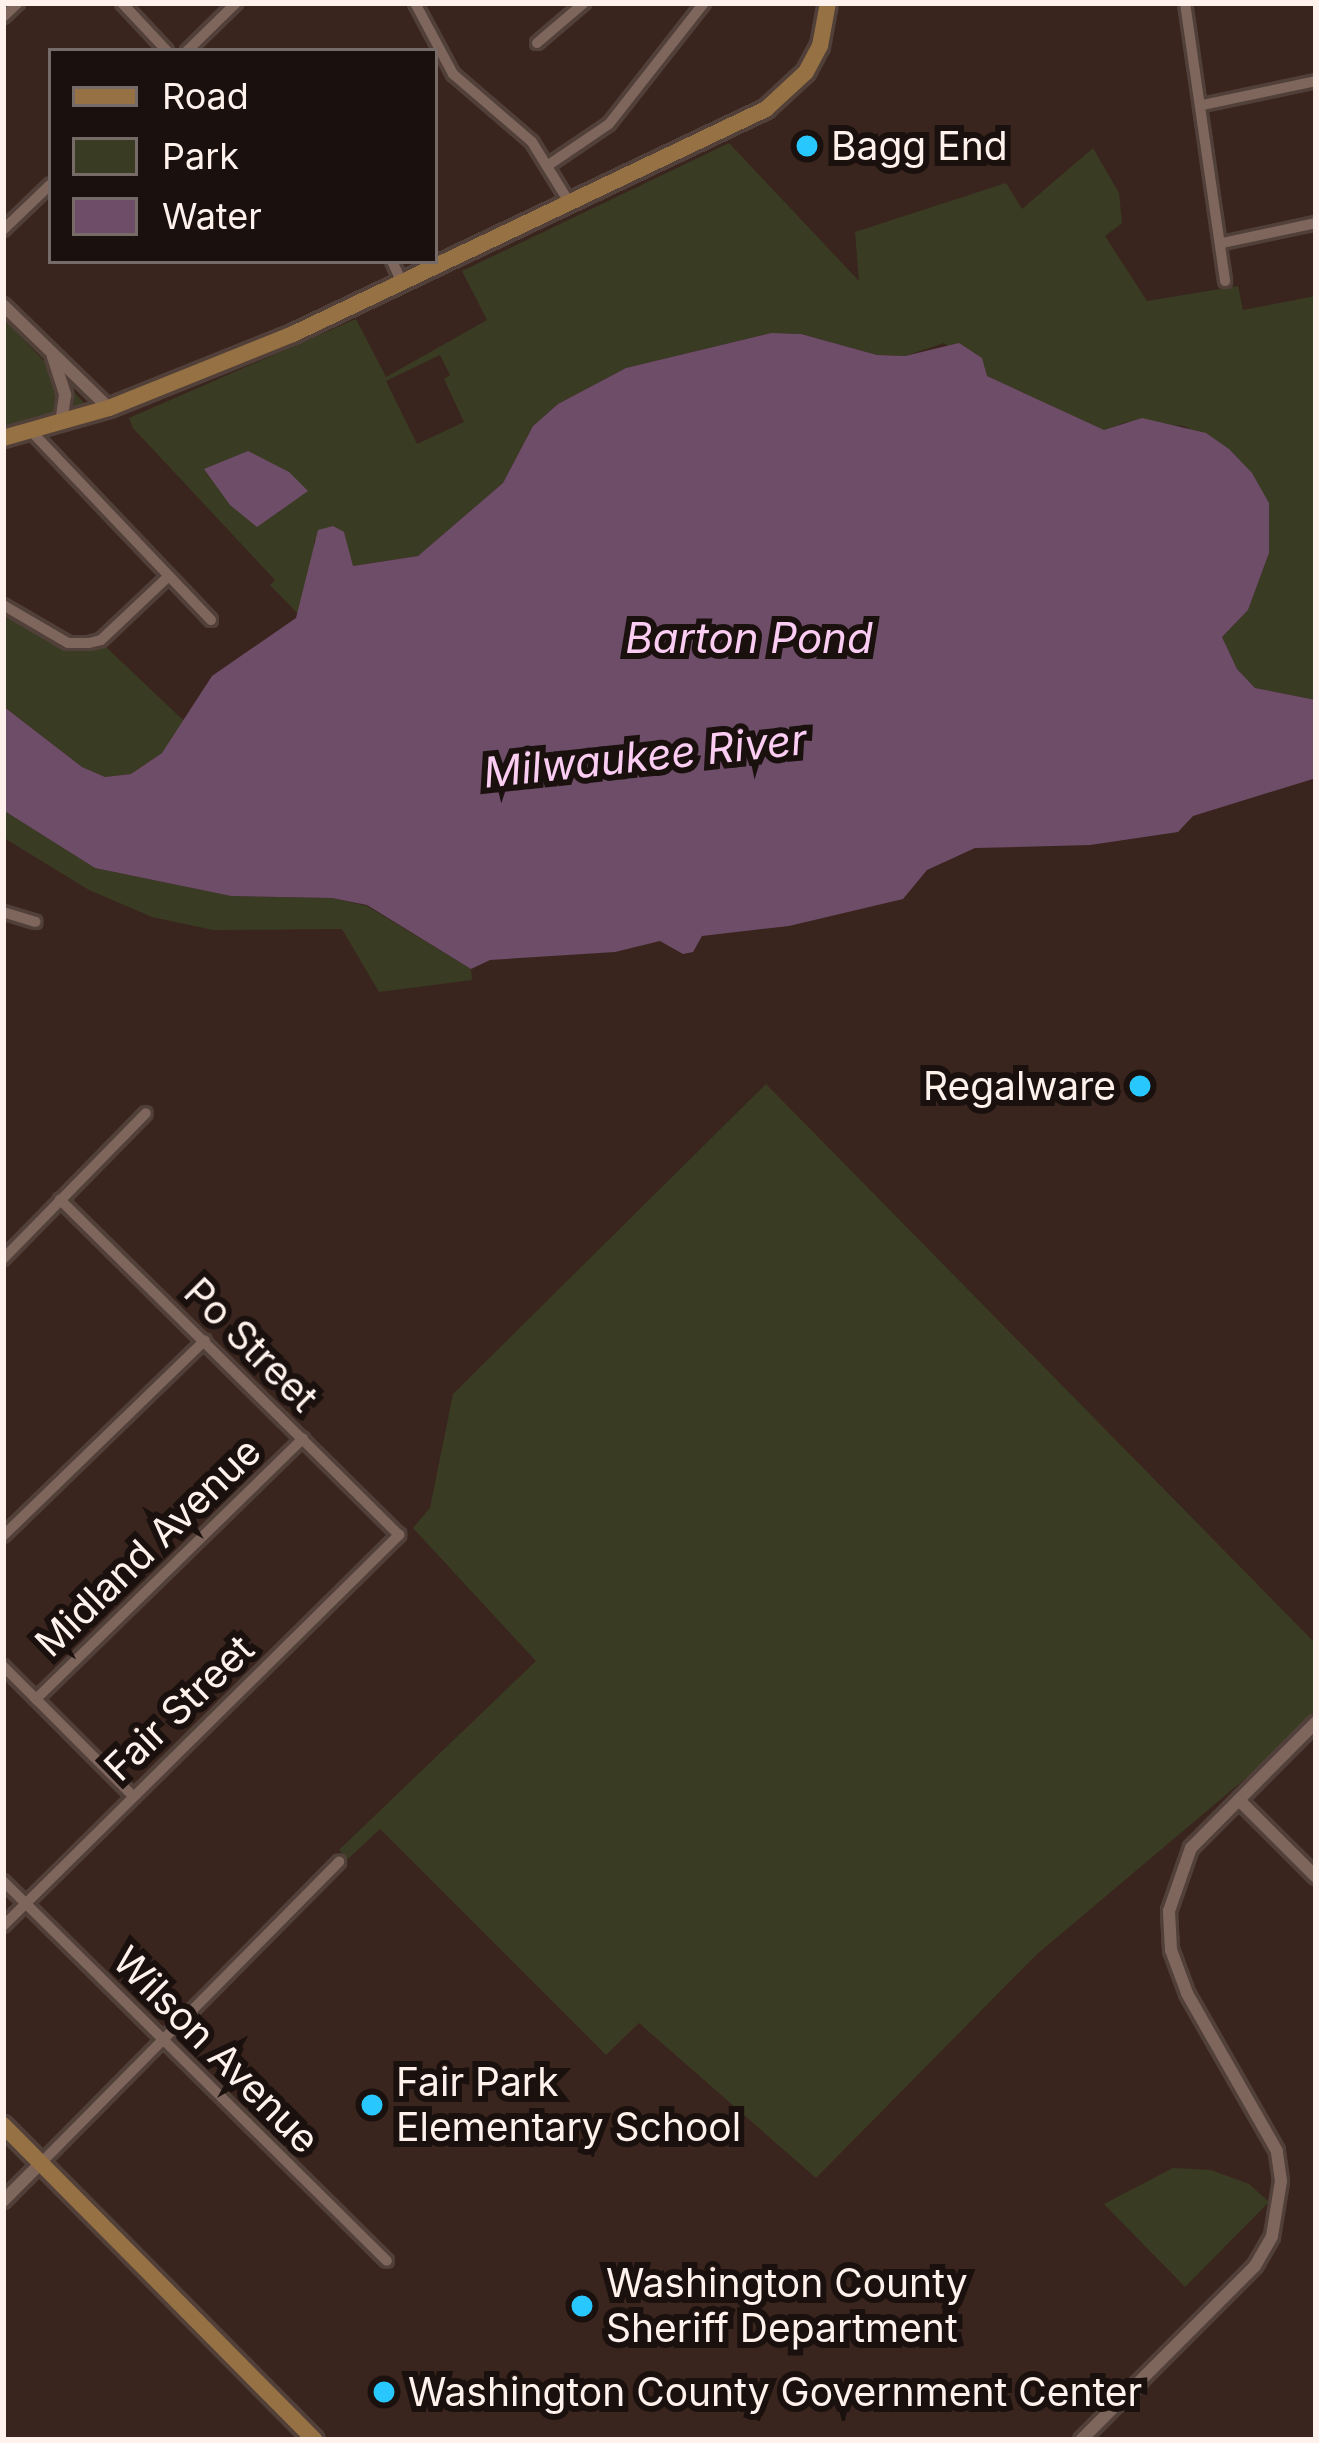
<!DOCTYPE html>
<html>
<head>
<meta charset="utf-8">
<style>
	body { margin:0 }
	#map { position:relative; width:1319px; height:2443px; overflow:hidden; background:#3a251e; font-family:Inter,sans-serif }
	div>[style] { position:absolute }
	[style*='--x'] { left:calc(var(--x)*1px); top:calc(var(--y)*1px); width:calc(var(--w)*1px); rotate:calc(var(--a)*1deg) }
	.green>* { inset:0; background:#393b23 }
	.water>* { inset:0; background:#6e4d69 }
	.roads { filter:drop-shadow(3px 0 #514039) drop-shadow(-3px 0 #514039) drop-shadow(0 3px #514039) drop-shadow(0 -3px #514039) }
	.minor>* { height:10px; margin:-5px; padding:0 5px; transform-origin:5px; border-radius:5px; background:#7f665d }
	.tertiary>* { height:12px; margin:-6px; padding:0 6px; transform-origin:6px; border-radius:6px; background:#7f665d }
	.primary>* { height:16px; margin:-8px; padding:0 8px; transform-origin:8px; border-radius:8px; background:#967143 }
	.dots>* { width:33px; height:33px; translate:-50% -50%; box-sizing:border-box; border:6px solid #1a110e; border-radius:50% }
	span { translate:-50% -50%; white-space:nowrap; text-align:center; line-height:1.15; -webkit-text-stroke:12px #1a110e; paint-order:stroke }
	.poi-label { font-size:39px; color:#fff1eb }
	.left { translate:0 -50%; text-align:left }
	.right { translate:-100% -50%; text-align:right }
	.street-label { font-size:39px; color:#fff1eb }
	.water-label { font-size:42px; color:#fbcdf3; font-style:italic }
	.frame { position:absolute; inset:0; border:6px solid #fff1eb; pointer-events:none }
	.legend { position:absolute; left:48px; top:48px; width:390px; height:216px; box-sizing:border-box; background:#1a110e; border:3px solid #766b66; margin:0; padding:15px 21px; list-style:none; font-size:36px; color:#fff1eb }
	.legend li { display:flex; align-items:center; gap:24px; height:60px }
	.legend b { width:60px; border:3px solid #766b66 }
</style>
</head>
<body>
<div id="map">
	<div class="green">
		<i style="clip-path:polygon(evenodd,729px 143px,859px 281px,855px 232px,1006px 183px,1022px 209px,1093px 148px,1119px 193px,1122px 223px,1105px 236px,1147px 301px,1238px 286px,1243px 310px,1316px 296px,1316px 700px,1255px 688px,1237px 669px,1222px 637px,1248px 610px,1269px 553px,1268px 531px,1229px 449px,1184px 426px,1126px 422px,1104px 431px,987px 376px,944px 343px,905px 356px,877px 355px,801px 334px,771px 333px,626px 368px,558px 404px,533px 426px,503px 483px,418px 556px,352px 566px,314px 540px,315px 558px,298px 614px,270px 585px,275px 580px,133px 428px,129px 418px,356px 319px,386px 377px,487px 320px,462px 271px,729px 143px,440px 355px,450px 375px,444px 379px,464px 422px,417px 444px,386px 381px,440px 355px)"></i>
		<i style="clip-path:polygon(3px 318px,94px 413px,3px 429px)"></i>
		<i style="clip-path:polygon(3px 610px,85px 648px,106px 647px,184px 721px,162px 753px,131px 774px,105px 777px,82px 767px,3px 706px)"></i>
		<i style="clip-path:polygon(3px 810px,95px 868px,231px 896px,332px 898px,367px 906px,471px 969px,472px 980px,379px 992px,342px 929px,213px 930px,152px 917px,89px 890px,9px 841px,3px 837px)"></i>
		<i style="clip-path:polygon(766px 1084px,1316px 1644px,1316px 1711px,1253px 1772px,1036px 1955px,816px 2178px,639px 2023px,606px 2055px,380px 1829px,348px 1859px,339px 1850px,536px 1661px,413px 1528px,430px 1508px,453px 1394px)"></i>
		<i style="clip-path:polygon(1173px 2168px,1211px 2170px,1249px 2184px,1269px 2202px,1185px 2287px,1104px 2204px)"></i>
	</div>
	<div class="water">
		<i style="clip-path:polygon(771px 333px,801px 334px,877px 355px,905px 356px,959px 343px,982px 358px,987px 376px,1104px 430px,1142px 418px,1206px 433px,1229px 449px,1252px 473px,1269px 503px,1269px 553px,1248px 610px,1222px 637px,1237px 669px,1255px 688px,1316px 700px,1316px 778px,1193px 816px,1178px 832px,1090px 845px,975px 848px,927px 870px,903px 899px,789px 926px,702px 936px,693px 952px,683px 954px,660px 941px,615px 952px,490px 960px,471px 969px,367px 905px,332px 898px,231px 896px,95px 868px,3px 810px,3px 706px,82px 767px,105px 777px,131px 774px,162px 753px,212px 676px,296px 618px,318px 530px,333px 526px,344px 532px,353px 566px,418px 556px,503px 483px,533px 426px,558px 404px,626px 368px)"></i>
		<i style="clip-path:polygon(248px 451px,289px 472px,308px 491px,257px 527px,230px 505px,204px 469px)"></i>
	</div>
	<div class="roads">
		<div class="minor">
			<i style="--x:122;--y:3;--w:66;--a:46.8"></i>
			<i style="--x:415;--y:3;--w:81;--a:61.8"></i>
			<i style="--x:453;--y:74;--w:104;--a:40.7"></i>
			<i style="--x:532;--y:142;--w:70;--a:58.3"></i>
			<i style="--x:1185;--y:3;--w:281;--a:81.8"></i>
			<i style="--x:3;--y:17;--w:21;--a:-43"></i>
			<i style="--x:537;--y:43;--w:62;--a:-40.4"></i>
			<i style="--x:187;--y:51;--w:69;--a:-44.4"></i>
			<i style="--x:1202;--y:105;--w:116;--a:-11.9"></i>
			<i style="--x:550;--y:164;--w:71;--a:-34.1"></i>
			<i style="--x:609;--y:124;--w:154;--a:-51.9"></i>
			<i style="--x:3;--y:230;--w:66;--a:-43.8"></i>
			<i style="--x:1222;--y:243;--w:96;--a:-12"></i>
			<i style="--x:392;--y:261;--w:21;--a:65"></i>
			<i style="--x:31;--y:431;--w:261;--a:46.4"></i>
			<i style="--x:3;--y:605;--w:75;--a:30.3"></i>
			<i style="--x:68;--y:643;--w:21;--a:0"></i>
			<i style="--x:89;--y:643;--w:12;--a:-14"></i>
			<i style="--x:101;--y:640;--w:93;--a:-43.3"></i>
			<i style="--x:3;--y:912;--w:34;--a:17"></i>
			<i style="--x:3;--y:1259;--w:204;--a:-45.6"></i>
			<i style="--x:3;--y:1536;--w:281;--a:-44.1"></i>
			<i style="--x:3;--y:1666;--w:182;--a:45"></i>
			<i style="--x:36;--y:1699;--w:373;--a:-44.3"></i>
			<i style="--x:3;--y:1881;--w:540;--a:44.7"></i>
			<i style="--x:3;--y:1926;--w:557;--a:-44.64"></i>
			<i style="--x:399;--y:1535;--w:477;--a:-135.3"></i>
			<i style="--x:41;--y:2163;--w:424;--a:-45.3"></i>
		</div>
		<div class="tertiary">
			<i style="--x:3;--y:305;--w:148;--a:44.2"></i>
			<i style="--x:53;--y:357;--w:40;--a:72"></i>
			<i style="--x:65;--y:395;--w:27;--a:98"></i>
			<i style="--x:1239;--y:1800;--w:109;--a:45"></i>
			<i style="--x:3;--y:2201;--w:54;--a:-45"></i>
			<i style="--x:1081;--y:2440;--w:246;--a:-45"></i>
			<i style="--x:1255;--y:2266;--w:34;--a:-60"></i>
			<i style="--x:1272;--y:2236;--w:56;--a:-80.7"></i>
			<i style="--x:1281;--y:2181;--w:30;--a:-98"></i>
			<i style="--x:1277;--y:2151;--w:182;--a:-119.7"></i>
			<i style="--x:1187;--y:1993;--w:46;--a:-110.4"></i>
			<i style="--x:1171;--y:1950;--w:39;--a:-93"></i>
			<i style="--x:1169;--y:1911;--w:67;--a:-70.8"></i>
			<i style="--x:1191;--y:1848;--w:177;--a:-45.2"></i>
		</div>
		<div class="primary">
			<i style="--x:3;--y:438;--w:110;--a:-15.8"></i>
			<i style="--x:109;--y:408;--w:198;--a:-21.9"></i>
			<i style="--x:293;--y:334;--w:524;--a:-25.44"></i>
			<i style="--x:766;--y:109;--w:54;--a:-42.8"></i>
			<i style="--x:806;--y:72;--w:30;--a:-62"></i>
			<i style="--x:820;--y:46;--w:44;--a:-79.5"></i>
			<i style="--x:3;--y:2125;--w:443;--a:45.3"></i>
		</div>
	</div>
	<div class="dots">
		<i style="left:807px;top:146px;background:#28c8ff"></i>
		<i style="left:1140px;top:1086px;background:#28c8ff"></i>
		<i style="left:372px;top:2105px;background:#28c8ff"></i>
		<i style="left:582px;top:2306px;background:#28c8ff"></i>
		<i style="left:384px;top:2392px;background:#28c8ff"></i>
	</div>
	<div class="poi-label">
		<span class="left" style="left:831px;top:146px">Bagg End</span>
		<span class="right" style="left:1116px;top:1086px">Regalware</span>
		<span class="left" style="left:396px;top:2105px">Fair Park<br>Elementary School</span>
		<span class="left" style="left:606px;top:2306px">Washington County<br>Sheriff Department</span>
		<span class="left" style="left:408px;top:2392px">Washington County Government Center</span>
	</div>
	<div class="street-label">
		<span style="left:251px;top:1345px;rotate:45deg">Po Street</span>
		<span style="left:148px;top:1547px;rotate:-44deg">Midland Avenue</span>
		<span style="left:179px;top:1708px;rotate:-44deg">Fair Street</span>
		<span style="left:216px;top:2050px;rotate:45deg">Wilson Avenue</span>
	</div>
	<div class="water-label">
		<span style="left:749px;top:638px">Barton Pond</span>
		<span style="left:645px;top:756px;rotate:-6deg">Milwaukee River</span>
	</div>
	<div class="frame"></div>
	<ul class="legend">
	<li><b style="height:15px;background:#967143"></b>Road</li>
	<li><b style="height:33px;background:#393b23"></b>Park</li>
	<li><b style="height:33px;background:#6e4d69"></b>Water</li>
	</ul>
</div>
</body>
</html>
